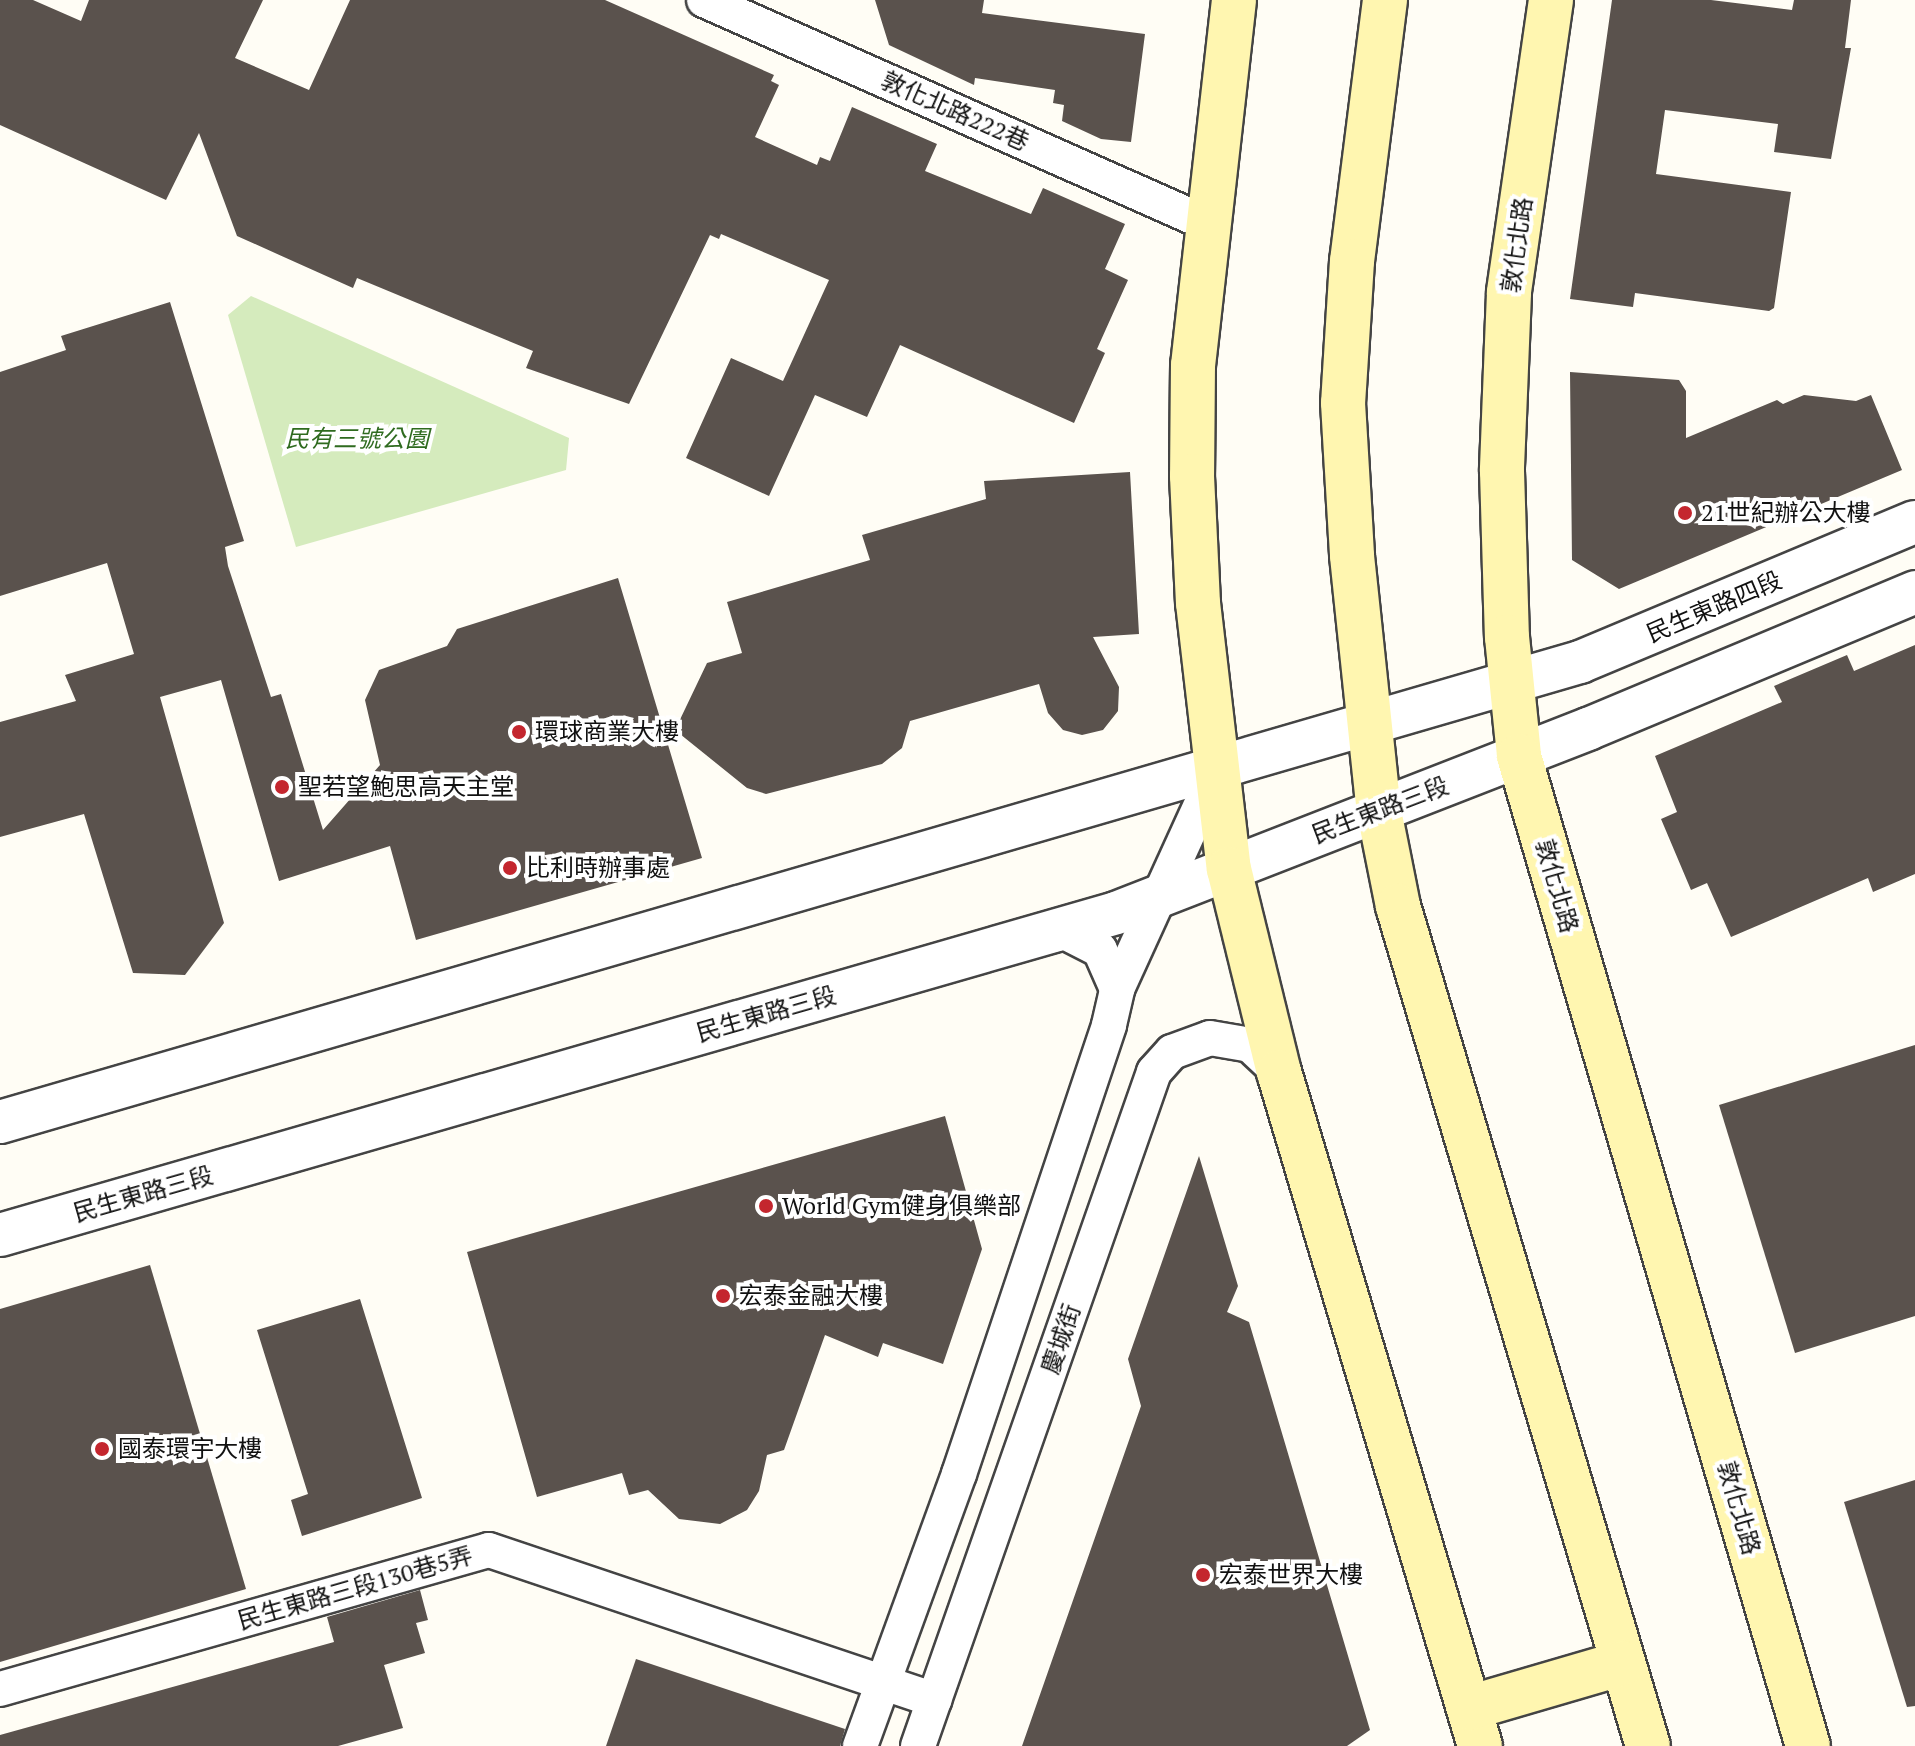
<!DOCTYPE html>
<html>
<head>
<meta charset="utf-8">
<style>
	body { margin:0 }
	#map { position:relative; width:1915px; height:1746px; overflow:hidden; background:#fffdf5; font-family:"PT Serif","Noto Sans TC",serif }
	div>[style] { position:absolute }
	[style*='--x'] { left:calc(var(--x)*1px); top:calc(var(--y)*1px); width:calc(var(--w)*1px); rotate:calc(var(--a)*1deg) }
	.green>* { inset:0; background:#d5ebbd }
	.building>* { inset:0; background:#5a524d }
	.roads { filter:drop-shadow(2px 0 #444) drop-shadow(-2px 0 #444) drop-shadow(0 2px #444) drop-shadow(0 -2px #444) }
	.minor>* { height:34px; margin:-17px; padding:0 17px; transform-origin:17px; border-radius:17px; background:#fff }
	.tertiary>* { height:42px; margin:-21px; padding:0 21px; transform-origin:21px; border-radius:21px; background:#fff }
	.secondary>* { height:44px; margin:-22px; padding:0 22px; transform-origin:22px; border-radius:22px; background:#fff6b0 }
	.dots>* { width:22px; height:22px; translate:-50% -50%; box-sizing:border-box; border:4px solid #fff; border-radius:50% }
	span { translate:-50% -50%; white-space:nowrap; text-align:center; line-height:1.15; -webkit-text-stroke:8px #fff; paint-order:stroke }
	.street-label { font-size:24px; color:#111 }
	.park-label { font-size:24px; color:#2f6b1f; font-style:italic }
	.poi-label { font-size:24px; color:#111 }
	.left { translate:0 -50%; text-align:left }
</style>
</head>
<body>
<div id="map">
	<div class="green">
		<i style="clip-path:polygon(251px 296px,569px 438px,566px 470px,296px 547px,228px 315px)"></i>
	</div>
	<div class="building">
		<i style="clip-path:polygon(0 0,33px 0,81px 21px,89px 0,263px 0,235px 58px,309px 90px,350px 0,605px 0,774px 75px,771px 81px,779px 85px,755px 137px,817px 165px,820px 157px,830px 161px,852px 107px,937px 144px,925px 171px,1031px 214px,1043px 188px,1125px 224px,1105px 269px,1128px 280px,1097px 349px,1105px 353px,1074px 423px,900px 345px,867px 417px,815px 395px,769px 496px,686px 458px,731px 358px,783px 381px,829px 280px,721px 234px,719px 239px,710px 235px,629px 404px,526px 368px,533px 351px,357px 278px,353px 288px,237px 236px,199px 133px,166px 200px,0 125px)"></i>
		<i style="clip-path:polygon(875px 0,984px 0,982px 13px,1145px 34px,1131px 142px,1101px 139px,1062px 121px,1064px 105px,1053px 103px,1055px 90px,975px 78px,974px 85px,889px 45px)"></i>
		<i style="clip-path:polygon(1612px 0,1711px 0,1792px 10px,1794px 0,1851px 0,1845px 48px,1851px 48px,1831px 159px,1774px 152px,1778px 124px,1665px 110px,1656px 174px,1791px 192px,1774px 308px,1769px 311px,1635px 293px,1633px 307px,1570px 299px)"></i>
		<i style="clip-path:polygon(170px 302px,244px 541px,225px 547px,228px 566px,271px 697px,281px 694px,323px 830px,380px 765px,365px 700px,379px 670px,447px 646px,457px 629px,618px 578px,702px 858px,416px 940px,390px 846px,279px 881px,221px 680px,160px 697px,224px 923px,185px 975px,133px 973px,84px 814px,0 837px,0 722px,76px 701px,65px 675px,134px 654px,107px 563px,0 596px,0 372px,66px 350px,61px 336px)"></i>
		<i style="clip-path:polygon(1570px 372px,1679px 380px,1686px 391px,1686px 438px,1777px 400px,1783px 404px,1804px 395px,1856px 401px,1871px 395px,1902px 470px,1619px 589px,1572px 560px)"></i>
		<i style="clip-path:polygon(1130px 472px,1139px 634px,1093px 637px,1119px 687px,1118px 711px,1103px 730px,1082px 735px,1063px 730px,1048px 713px,1039px 684px,910px 721px,902px 748px,882px 764px,766px 794px,747px 788px,675px 730px,707px 663px,742px 653px,727px 602px,870px 560px,862px 535px,986px 499px,984px 481px)"></i>
		<i style="clip-path:polygon(1915px 645px,1915px 874px,1873px 892px,1868px 878px,1731px 937px,1707px 883px,1691px 890px,1661px 819px,1677px 812px,1655px 756px,1782px 702px,1774px 686px,1847px 655px,1854px 671px)"></i>
		<i style="clip-path:polygon(1915px 1045px,1915px 1316px,1795px 1353px,1719px 1105px)"></i>
		<i style="clip-path:polygon(945px 1116px,982px 1249px,943px 1364px,883px 1343px,878px 1357px,825px 1335px,784px 1450px,767px 1455px,759px 1491px,747px 1510px,720px 1524px,679px 1519px,648px 1490px,629px 1495px,622px 1473px,537px 1497px,467px 1252px)"></i>
		<i style="clip-path:polygon(1199px 1156px,1238px 1286px,1227px 1312px,1249px 1322px,1370px 1730px,1347px 1746px,1022px 1746px,1141px 1406px,1128px 1359px)"></i>
		<i style="clip-path:polygon(150px 1265px,246px 1589px,0 1662px,0 1309px)"></i>
		<i style="clip-path:polygon(360px 1299px,422px 1498px,302px 1536px,291px 1500px,308px 1494px,257px 1330px)"></i>
		<i style="clip-path:polygon(1915px 1480px,1915px 1706px,1907px 1707px,1844px 1502px)"></i>
		<i style="clip-path:polygon(420px 1590px,428px 1620px,416px 1623px,425px 1653px,384px 1665px,403px 1728px,338px 1746px,0 1746px,0 1735px,334px 1642px,327px 1617px)"></i>
		<i style="clip-path:polygon(636px 1659px,845px 1729px,840px 1746px,606px 1746px)"></i>
	</div>
	<div class="roads">
		<div class="minor">
			<i style="--x:704;--y:0;--w:549;--a:23.95"></i>
			<i style="--x:1117;--y:989;--w:241;--a:-65.5"></i>
			<i style="--x:0;--y:1689;--w:508;--a:-15.87"></i>
			<i style="--x:489;--y:1550;--w:470;--a:18.6"></i>
			<i style="--x:860;--y:1746;--w:289;--a:-70"></i>
			<i style="--x:959;--y:1474;--w:473;--a:-71.5"></i>
			<i style="--x:1109;--y:1025;--w:37;--a:-77"></i>
			<i style="--x:1117;--y:989;--w:43;--a:-113.6"></i>
			<i style="--x:1100;--y:950;--w:39;--a:-153"></i>
			<i style="--x:1065;--y:932;--w:21;--a:166"></i>
			<i style="--x:918;--y:1746;--w:714;--a:-70.7"></i>
			<i style="--x:1154;--y:1072;--w:27;--a:-48"></i>
			<i style="--x:1172;--y:1052;--w:40;--a:-20.2"></i>
			<i style="--x:1210;--y:1038;--w:41;--a:9.9"></i>
			<i style="--x:1250;--y:1045;--w:40;--a:43"></i>
		</div>
		<div class="tertiary">
			<i style="--x:0;--y:1122;--w:1646;--a:-16.23"></i>
			<i style="--x:1580;--y:662;--w:363;--a:-22.7"></i>
			<i style="--x:0;--y:1235;--w:1162;--a:-16.09"></i>
			<i style="--x:1116;--y:913;--w:507;--a:-21.3"></i>
			<i style="--x:1588;--y:729;--w:355;--a:-22.7"></i>
		</div>
		<div class="secondary">
			<i style="--x:1234;--y:0;--w:367;--a:96.4"></i>
			<i style="--x:1193;--y:365;--w:111;--a:90.5"></i>
			<i style="--x:1192;--y:476;--w:127;--a:87.3"></i>
			<i style="--x:1198;--y:603;--w:268;--a:83.4"></i>
			<i style="--x:1229;--y:869;--w:209;--a:76.2"></i>
			<i style="--x:1279;--y:1072;--w:703;--a:73.39"></i>
			<i style="--x:1385;--y:0;--w:263;--a:97.2"></i>
			<i style="--x:1352;--y:261;--w:142;--a:93.6"></i>
			<i style="--x:1343;--y:403;--w:153;--a:86.6"></i>
			<i style="--x:1352;--y:556;--w:256;--a:84"></i>
			<i style="--x:1379;--y:811;--w:97;--a:78.7"></i>
			<i style="--x:1398;--y:906;--w:876;--a:73.43"></i>
			<i style="--x:1551;--y:0;--w:296;--a:98.2"></i>
			<i style="--x:1509;--y:293;--w:178;--a:92.3"></i>
			<i style="--x:1502;--y:471;--w:166;--a:88.3"></i>
			<i style="--x:1507;--y:637;--w:120;--a:84.2"></i>
			<i style="--x:1519;--y:756;--w:1031;--a:73.73"></i>
			<i style="--x:1469;--y:1708;--w:160;--a:-16.3"></i>
		</div>
	</div>
	<div class="dots">
		<i style="left:1685px;top:513px;background:#c4262e"></i>
		<i style="left:519px;top:732px;background:#c4262e"></i>
		<i style="left:282px;top:787px;background:#c4262e"></i>
		<i style="left:510px;top:868px;background:#c4262e"></i>
		<i style="left:766px;top:1206px;background:#c4262e"></i>
		<i style="left:723px;top:1296px;background:#c4262e"></i>
		<i style="left:102px;top:1449px;background:#c4262e"></i>
		<i style="left:1203px;top:1575px;background:#c4262e"></i>
	</div>
	<div class="street-label">
		<span style="left:955px;top:111px;rotate:24deg">敦化北路222巷</span>
		<span style="left:1517px;top:245px;rotate:-82deg">敦化北路</span>
		<span style="left:1714px;top:607px;rotate:-23deg">民生東路四段</span>
		<span style="left:1380px;top:810px;rotate:-21deg">民生東路三段</span>
		<span style="left:1557px;top:886px;rotate:74deg">敦化北路</span>
		<span style="left:766px;top:1014px;rotate:-16deg">民生東路三段</span>
		<span style="left:143px;top:1194px;rotate:-16deg">民生東路三段</span>
		<span style="left:1061px;top:1339px;rotate:-71deg">慶城街</span>
		<span style="left:1739px;top:1508px;rotate:74deg">敦化北路</span>
		<span style="left:355px;top:1588px;rotate:-16deg">民生東路三段130巷5弄</span>
	</div>
	<div class="park-label">
		<span style="left:357px;top:439px">民有三號公園</span>
	</div>
	<div class="poi-label">
		<span class="left" style="left:1701px;top:513px">21世紀辦公大樓</span>
		<span class="left" style="left:535px;top:732px">環球商業大樓</span>
		<span class="left" style="left:298px;top:787px">聖若望鮑思高天主堂</span>
		<span class="left" style="left:526px;top:868px">比利時辦事處</span>
		<span class="left" style="left:782px;top:1206px">World Gym健身俱樂部</span>
		<span class="left" style="left:739px;top:1296px">宏泰金融大樓</span>
		<span class="left" style="left:118px;top:1449px">國泰環宇大樓</span>
		<span class="left" style="left:1219px;top:1575px">宏泰世界大樓</span>
	</div>
</div>
</body>
</html>
